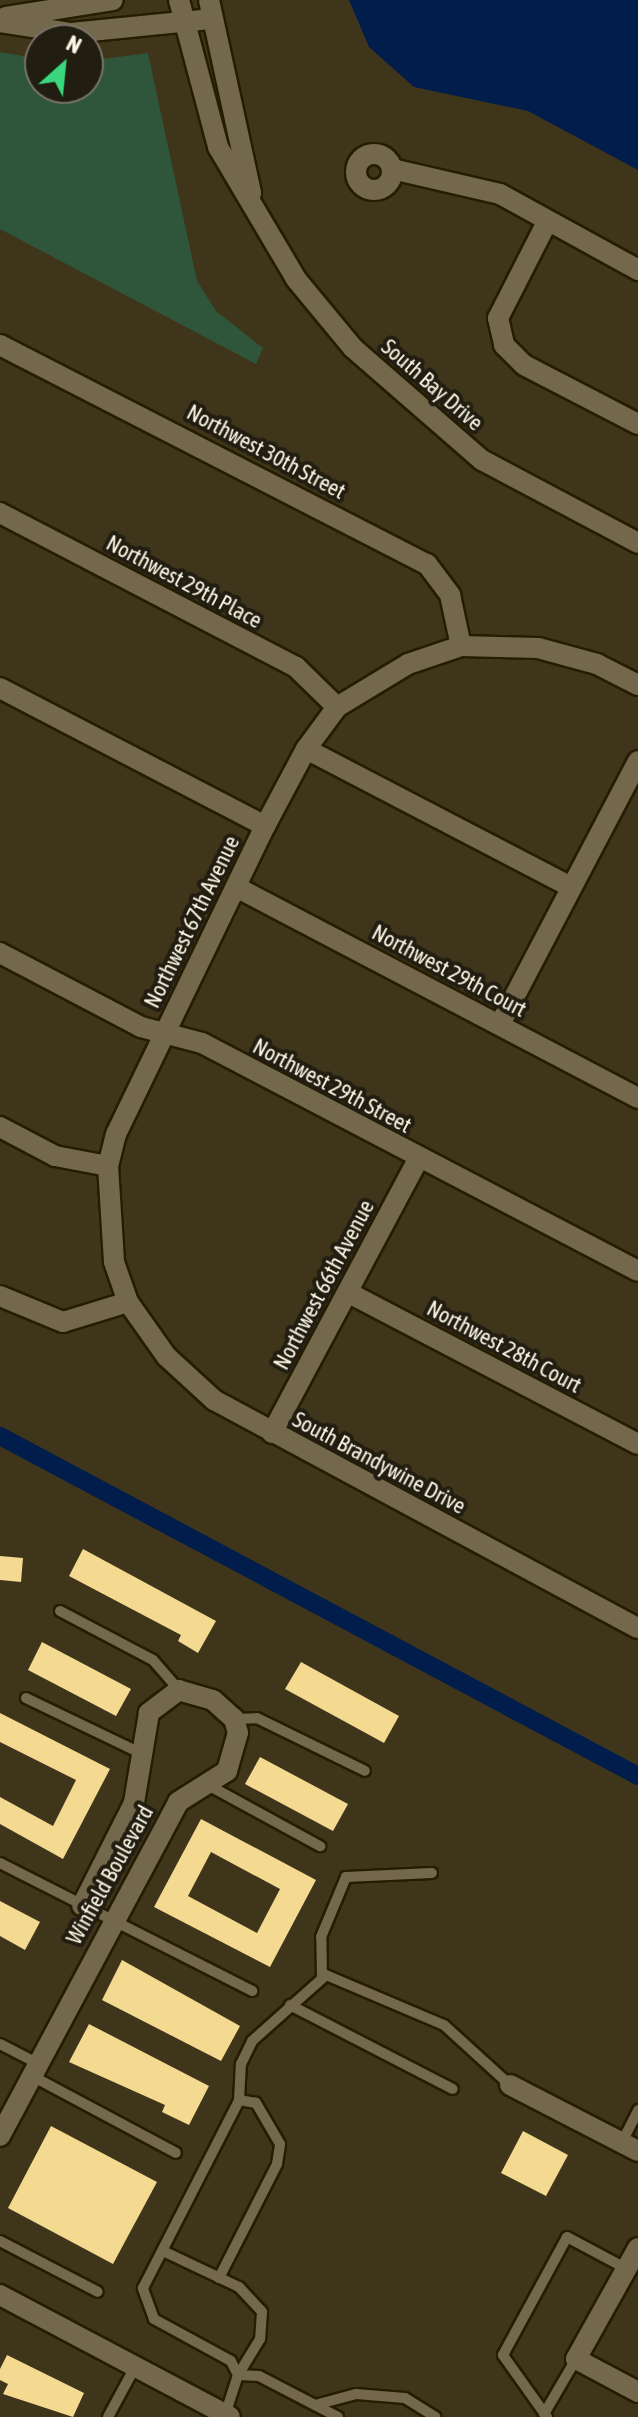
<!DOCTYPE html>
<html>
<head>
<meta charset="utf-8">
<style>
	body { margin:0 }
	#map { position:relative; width:638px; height:2417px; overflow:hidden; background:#3f351a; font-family:"Asap Condensed",sans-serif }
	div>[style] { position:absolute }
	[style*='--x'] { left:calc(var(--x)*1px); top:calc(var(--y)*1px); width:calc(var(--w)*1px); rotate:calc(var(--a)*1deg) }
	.green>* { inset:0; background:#2f563b }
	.water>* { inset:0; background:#001d4c }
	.canal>* { height:18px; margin:-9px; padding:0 9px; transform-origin:9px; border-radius:9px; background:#001d4c }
	.building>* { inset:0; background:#f4d991 }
	.roads { filter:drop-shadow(2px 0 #251c02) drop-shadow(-2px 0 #251c02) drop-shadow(0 2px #251c02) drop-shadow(0 -2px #251c02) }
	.lane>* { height:10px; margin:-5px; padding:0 5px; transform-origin:5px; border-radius:5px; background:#73684c }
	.street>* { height:20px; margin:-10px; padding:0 10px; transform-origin:10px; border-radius:10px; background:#73684c }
	.street>.ring { margin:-10px; padding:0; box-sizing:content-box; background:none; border:20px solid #73684c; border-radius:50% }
	span { translate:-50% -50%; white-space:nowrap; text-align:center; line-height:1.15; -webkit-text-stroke:8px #211d11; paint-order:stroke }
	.street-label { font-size:22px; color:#faf4e4 }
	.north { position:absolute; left:24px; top:24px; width:80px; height:80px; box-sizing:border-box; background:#211d11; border:2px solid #787365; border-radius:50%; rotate:27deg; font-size:22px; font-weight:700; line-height:32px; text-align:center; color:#faf4e4 }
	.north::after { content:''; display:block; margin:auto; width:28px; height:36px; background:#3bd77e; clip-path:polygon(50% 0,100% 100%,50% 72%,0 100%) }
</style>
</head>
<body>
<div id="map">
	<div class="green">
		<i style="clip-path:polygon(0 52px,40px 59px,40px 88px,88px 88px,88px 61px,148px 53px,197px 281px,216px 311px,263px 348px,256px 364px,0 229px)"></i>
	</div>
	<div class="water">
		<i style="clip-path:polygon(349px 0,638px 0,638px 170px,528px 111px,414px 87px,369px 47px)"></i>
	</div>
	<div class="canal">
		<i style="--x:0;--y:1436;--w:723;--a:28.05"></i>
	</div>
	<div class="building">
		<i style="clip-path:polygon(83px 1549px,216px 1621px,198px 1653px,178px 1641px,181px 1635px,69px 1576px)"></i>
		<i style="clip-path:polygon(0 1556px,23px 1558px,21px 1582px,0 1580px)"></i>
		<i style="clip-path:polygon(42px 1642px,131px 1689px,116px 1716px,28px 1670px)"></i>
		<i style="clip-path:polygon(301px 1662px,399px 1716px,384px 1743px,285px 1689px)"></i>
		<i style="clip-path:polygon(0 1713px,110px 1769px,63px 1859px,0 1824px,0 1797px,53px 1826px,76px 1780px,0 1742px)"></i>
		<i style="clip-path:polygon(260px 1757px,348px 1804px,333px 1831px,245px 1784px)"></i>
		<i style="clip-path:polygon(evenodd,201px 1819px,316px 1880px,270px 1967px,154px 1907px,201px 1819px,211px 1852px,280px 1889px,257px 1933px,188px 1896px,211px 1852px)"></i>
		<i style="clip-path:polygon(0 1901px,40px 1922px,25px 1950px,0 1936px)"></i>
		<i style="clip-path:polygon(122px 1960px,240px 2026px,221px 2061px,102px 2000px)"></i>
		<i style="clip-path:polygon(89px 2024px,209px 2086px,189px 2125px,162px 2112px,165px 2105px,69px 2062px)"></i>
		<i style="clip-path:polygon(51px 2126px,157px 2182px,113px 2264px,8px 2208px)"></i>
		<i style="clip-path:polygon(523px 2131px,568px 2155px,546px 2196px,501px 2173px)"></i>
		<i style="clip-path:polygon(7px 2355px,84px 2393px,73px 2417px,3px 2394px,8px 2384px,0 2380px,0 2369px)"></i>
	</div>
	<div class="roads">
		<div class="lane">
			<i style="--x:60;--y:1611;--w:105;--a:27.8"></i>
			<i style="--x:153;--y:1660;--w:40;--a:49"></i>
			<i style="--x:26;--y:1698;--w:124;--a:25.7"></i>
			<i style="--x:234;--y:1719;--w:23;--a:-2"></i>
			<i style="--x:257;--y:1718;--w:120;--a:26.1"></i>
			<i style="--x:208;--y:1785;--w:128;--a:28.6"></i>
			<i style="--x:0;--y:1863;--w:283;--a:26.9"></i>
			<i style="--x:322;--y:1976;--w:39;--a:-91"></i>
			<i style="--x:321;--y:1937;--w:65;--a:-67.4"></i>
			<i style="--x:346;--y:1877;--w:86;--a:-2.7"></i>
			<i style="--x:290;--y:2005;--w:183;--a:27.3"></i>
			<i style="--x:0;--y:2044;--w:42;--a:27.2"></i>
			<i style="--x:32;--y:2076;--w:163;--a:28.1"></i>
			<i style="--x:622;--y:2142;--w:36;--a:-63"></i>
			<i style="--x:0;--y:2241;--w:110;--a:27.5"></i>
			<i style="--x:163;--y:2251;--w:84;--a:25.3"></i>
			<i style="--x:239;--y:2287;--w:34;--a:47"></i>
			<i style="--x:262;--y:2312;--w:27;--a:94"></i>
			<i style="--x:260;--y:2339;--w:42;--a:121.4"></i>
			<i style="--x:238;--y:2375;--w:21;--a:3"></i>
			<i style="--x:259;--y:2376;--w:89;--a:27.4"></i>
			<i style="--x:219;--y:2278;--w:128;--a:-63"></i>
			<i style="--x:277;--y:2164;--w:20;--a:-81"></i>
			<i style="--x:280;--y:2144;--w:48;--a:-120.3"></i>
			<i style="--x:256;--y:2103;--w:17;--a:-170"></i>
			<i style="--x:315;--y:2405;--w:42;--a:-15"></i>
			<i style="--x:356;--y:2394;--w:49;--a:4.7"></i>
			<i style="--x:405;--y:2398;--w:36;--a:32"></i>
			<i style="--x:544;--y:2414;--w:64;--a:-59.8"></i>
			<i style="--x:225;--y:2415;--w:42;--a:-72"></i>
			<i style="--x:238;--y:2375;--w:16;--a:-117"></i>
			<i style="--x:231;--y:2361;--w:88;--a:-151.4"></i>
			<i style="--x:154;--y:2319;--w:33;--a:-110"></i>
			<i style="--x:143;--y:2288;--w:211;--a:-62.9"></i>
			<i style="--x:239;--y:2100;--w:36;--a:-87"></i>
			<i style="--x:241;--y:2064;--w:25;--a:-64"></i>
			<i style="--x:252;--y:2041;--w:99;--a:-41.7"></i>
			<i style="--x:326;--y:1975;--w:128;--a:23"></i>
			<i style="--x:444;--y:2025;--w:89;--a:42.3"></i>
			<i style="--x:108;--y:2417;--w:57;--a:-61.6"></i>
			<i style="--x:547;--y:2417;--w:76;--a:-125.4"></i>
			<i style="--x:503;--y:2355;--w:134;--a:-61.5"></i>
			<i style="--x:567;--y:2237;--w:68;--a:28.1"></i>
		</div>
		<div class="street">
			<i style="--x:179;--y:0;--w:152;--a:75.1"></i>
			<i style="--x:218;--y:147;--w:153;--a:59.4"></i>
			<i style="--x:296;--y:279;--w:89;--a:50.4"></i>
			<i style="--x:353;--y:348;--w:171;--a:41"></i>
			<i style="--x:482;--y:460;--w:177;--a:28"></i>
			<i style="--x:209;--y:0;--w:198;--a:77.7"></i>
			<i style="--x:6;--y:17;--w:108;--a:-9"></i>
			<i style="--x:0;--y:22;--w:72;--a:8.8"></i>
			<i style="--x:71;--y:33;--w:142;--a:-5.7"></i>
			<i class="ring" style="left:356px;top:154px;width:16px;height:16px"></i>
			<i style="--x:392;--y:169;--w:111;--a:13"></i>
			<i style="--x:500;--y:194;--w:158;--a:28.8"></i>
			<i style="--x:547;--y:222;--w:108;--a:117"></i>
			<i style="--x:498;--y:318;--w:28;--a:77"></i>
			<i style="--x:504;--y:345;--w:28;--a:45"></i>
			<i style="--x:524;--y:365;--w:128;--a:27.4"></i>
			<i style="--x:0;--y:345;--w:480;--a:27.2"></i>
			<i style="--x:427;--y:564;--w:39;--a:53"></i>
			<i style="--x:450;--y:595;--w:52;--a:77.8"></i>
			<i style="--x:0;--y:513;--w:334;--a:27.5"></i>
			<i style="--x:296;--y:667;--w:57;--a:44.3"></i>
			<i style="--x:638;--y:685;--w:46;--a:-152.9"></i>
			<i style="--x:597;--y:664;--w:61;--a:-164.8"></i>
			<i style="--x:538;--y:648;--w:77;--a:-178.5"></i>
			<i style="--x:461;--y:646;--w:56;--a:161.2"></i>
			<i style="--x:408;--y:664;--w:83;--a:148.8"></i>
			<i style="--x:337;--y:707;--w:52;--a:126.4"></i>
			<i style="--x:306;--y:749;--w:87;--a:118"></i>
			<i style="--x:265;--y:826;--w:342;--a:115.8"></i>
			<i style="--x:116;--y:1134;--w:33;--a:104"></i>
			<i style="--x:108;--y:1166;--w:96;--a:86.4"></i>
			<i style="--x:114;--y:1262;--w:42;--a:70.7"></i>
			<i style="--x:128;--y:1302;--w:67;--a:54.7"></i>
			<i style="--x:167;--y:1357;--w:64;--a:42.5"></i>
			<i style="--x:214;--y:1400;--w:481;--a:28.3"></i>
			<i style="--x:0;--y:688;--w:299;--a:27.5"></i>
			<i style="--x:306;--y:749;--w:299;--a:27.5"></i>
			<i style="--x:238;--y:888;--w:452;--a:27.7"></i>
			<i style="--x:0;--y:953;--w:159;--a:27.7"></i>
			<i style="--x:141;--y:1027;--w:63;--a:14.7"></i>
			<i style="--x:202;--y:1043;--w:492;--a:27.6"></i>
			<i style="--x:500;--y:1024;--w:297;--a:-62.3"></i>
			<i style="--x:0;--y:1127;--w:62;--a:27.8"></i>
			<i style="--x:55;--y:1156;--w:54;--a:10.7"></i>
			<i style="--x:349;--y:1293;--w:326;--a:27.6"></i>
			<i style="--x:0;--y:1296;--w:68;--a:22.4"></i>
			<i style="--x:63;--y:1322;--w:68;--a:-17.1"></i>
			<i style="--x:272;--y:1433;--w:310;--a:-61.9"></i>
			<i style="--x:510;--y:2085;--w:144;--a:27.3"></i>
			<i style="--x:0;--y:2136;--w:378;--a:-61.9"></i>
			<i style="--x:178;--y:1802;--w:58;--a:-32.3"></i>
			<i style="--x:227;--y:1771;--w:40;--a:-74"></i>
			<i style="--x:238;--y:1733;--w:15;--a:-106"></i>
			<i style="--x:234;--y:1719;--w:28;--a:-138"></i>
			<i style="--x:213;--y:1700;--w:35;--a:-164"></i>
			<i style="--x:179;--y:1690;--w:38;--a:143"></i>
			<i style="--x:149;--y:1713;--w:91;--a:99.5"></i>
			<i style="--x:134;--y:1803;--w:115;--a:116.8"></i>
			<i style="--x:638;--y:2248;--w:127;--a:119.2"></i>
			<i style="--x:576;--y:2359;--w:70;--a:28"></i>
			<i style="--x:0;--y:2295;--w:260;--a:27.9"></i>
		</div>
	</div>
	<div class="street-label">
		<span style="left:432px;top:385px;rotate:41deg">South Bay Drive</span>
		<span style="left:266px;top:452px;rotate:28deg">Northwest 30th Street</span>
		<span style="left:184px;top:582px;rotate:28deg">Northwest 29th Place</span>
		<span style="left:192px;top:922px;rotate:-64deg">Northwest 67th Avenue</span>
		<span style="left:449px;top:971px;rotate:28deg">Northwest 29th Court</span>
		<span style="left:332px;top:1086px;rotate:28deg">Northwest 29th Street</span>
		<span style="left:324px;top:1285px;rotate:-62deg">Northwest 66th Avenue</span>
		<span style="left:504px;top:1347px;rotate:28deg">Northwest 28th Court</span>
		<span style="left:379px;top:1463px;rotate:28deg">South Brandywine Drive</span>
		<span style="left:110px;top:1875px;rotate:-61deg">Winfield Boulevard</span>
	</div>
	<div class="north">N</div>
</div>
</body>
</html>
